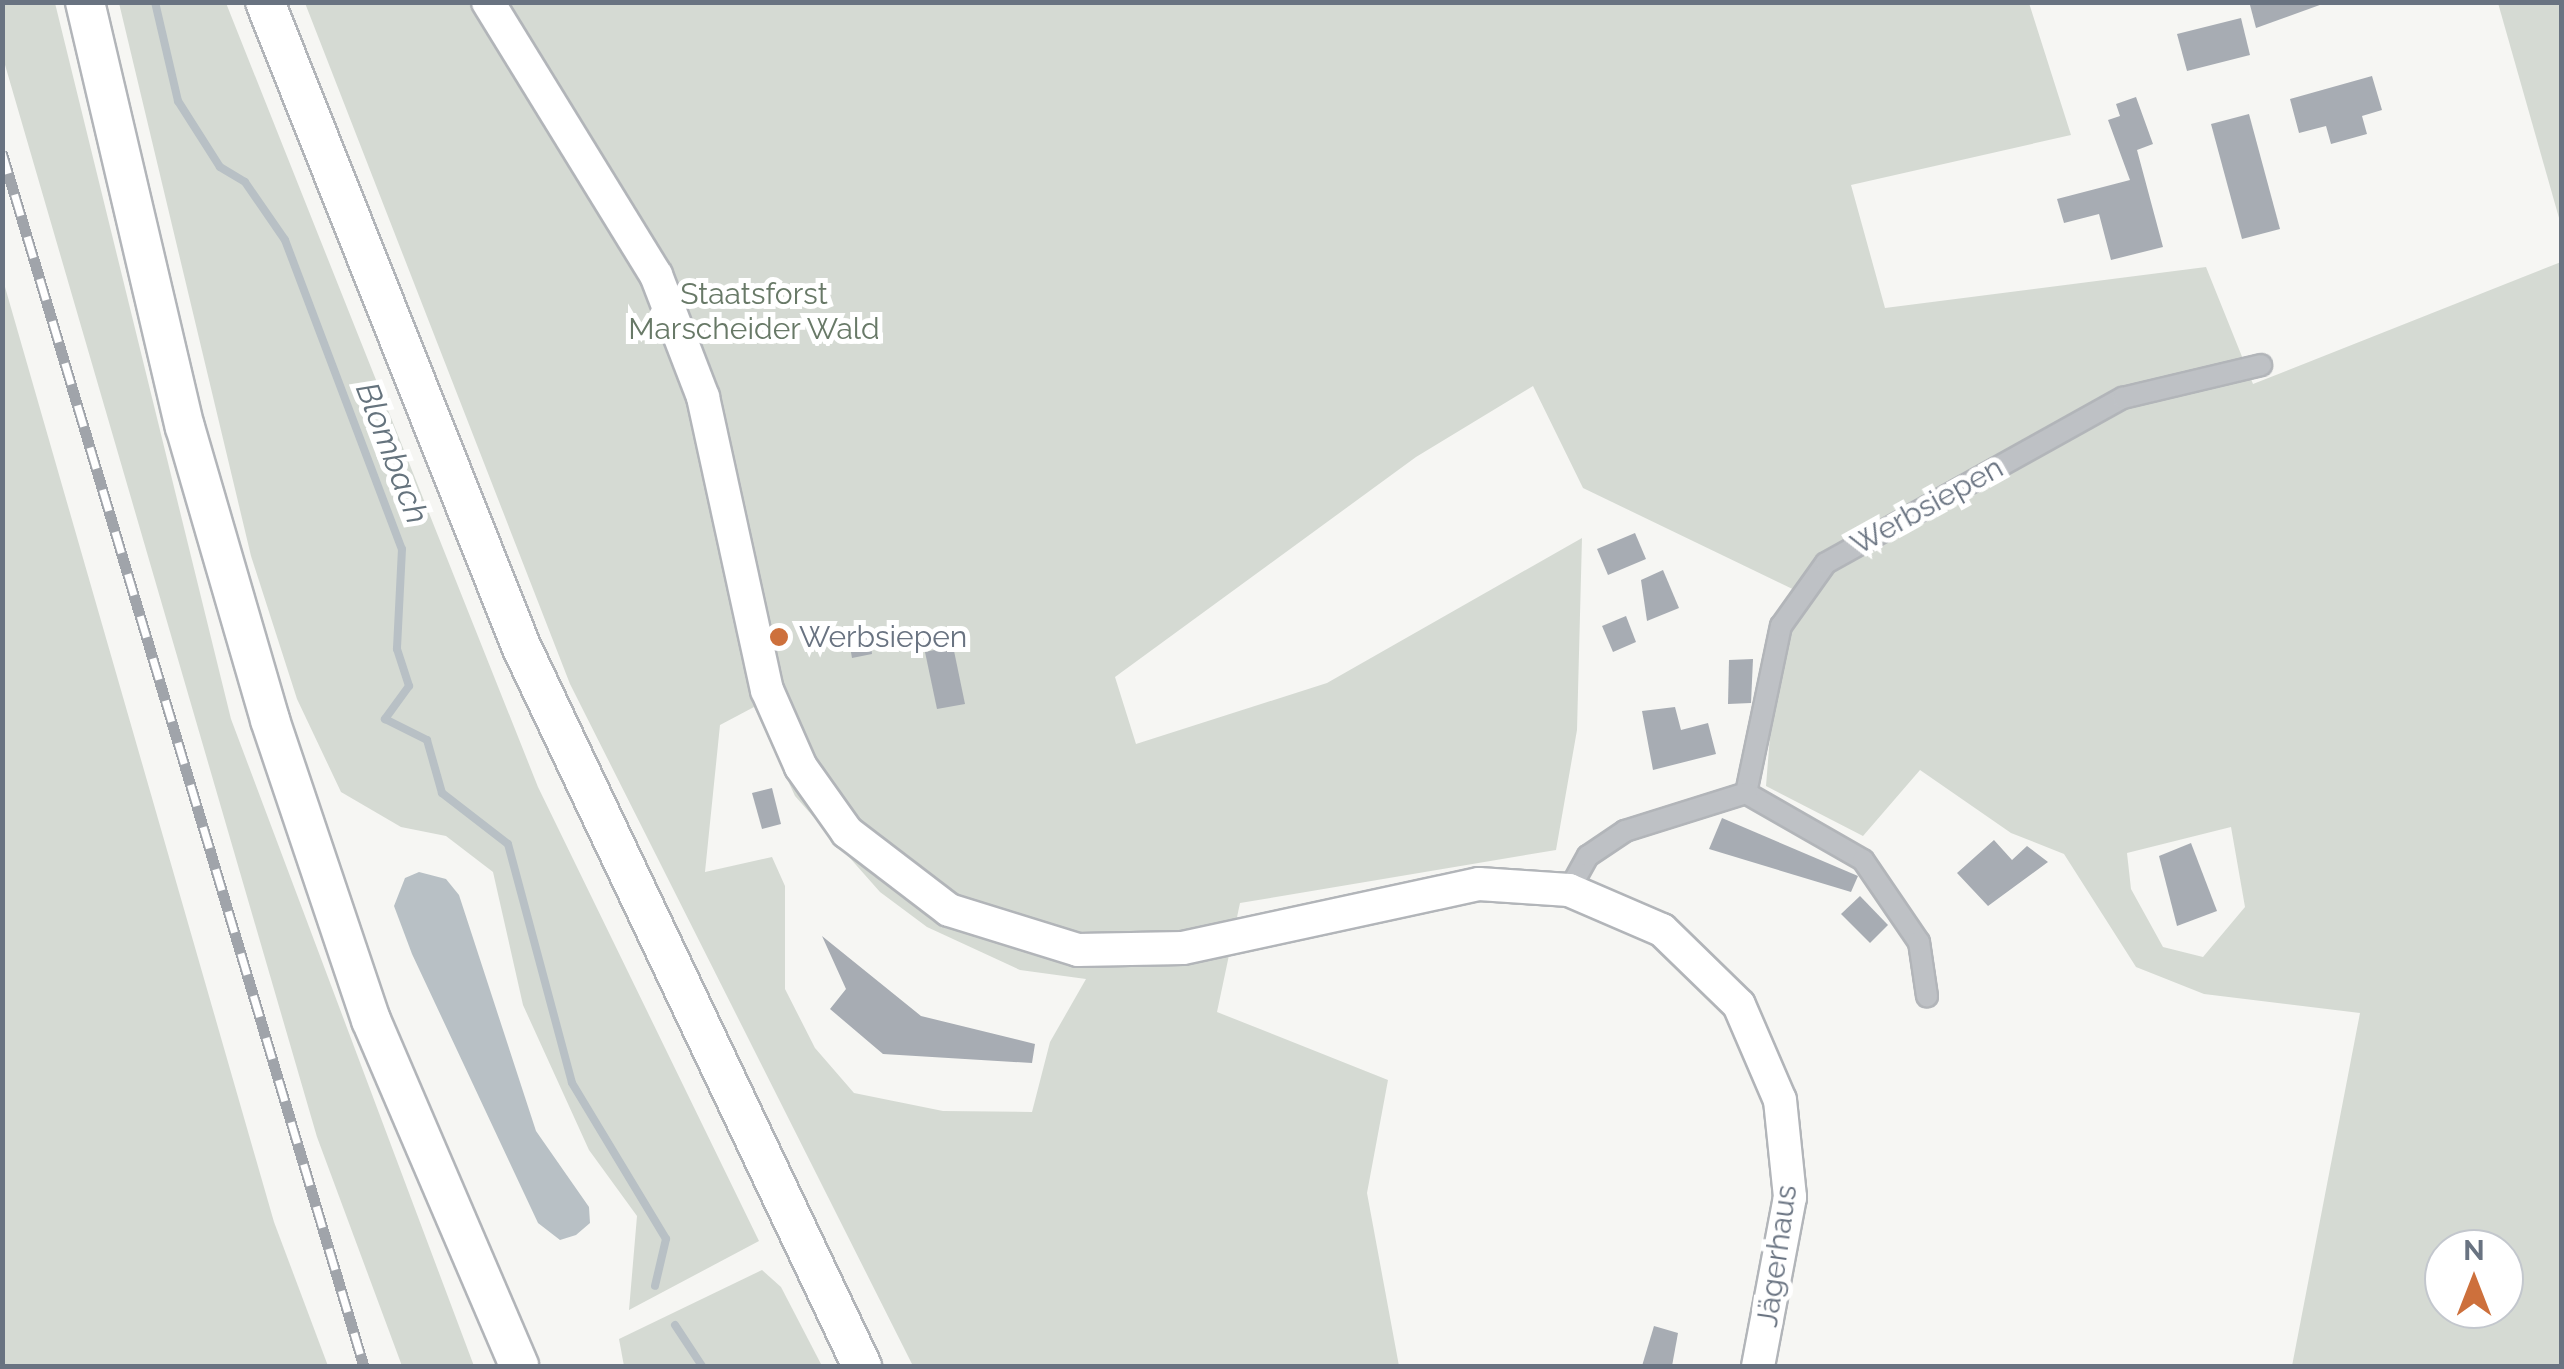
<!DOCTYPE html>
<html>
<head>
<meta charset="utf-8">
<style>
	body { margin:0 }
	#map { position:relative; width:2564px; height:1369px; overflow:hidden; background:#f6f6f3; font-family:Raleway,sans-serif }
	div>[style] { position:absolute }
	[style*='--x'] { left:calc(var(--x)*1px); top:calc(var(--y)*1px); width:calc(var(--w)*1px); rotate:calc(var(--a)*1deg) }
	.green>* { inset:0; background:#d5dad3 }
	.water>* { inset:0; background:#b8c0c5 }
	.stream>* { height:8px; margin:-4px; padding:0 4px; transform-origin:4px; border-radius:4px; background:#b8c0c5 }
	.building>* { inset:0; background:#a7acb3 }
	.roads { filter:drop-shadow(2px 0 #b2b5b9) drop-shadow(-2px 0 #b2b5b9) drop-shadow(0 2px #b2b5b9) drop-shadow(0 -2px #b2b5b9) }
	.street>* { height:20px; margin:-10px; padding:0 10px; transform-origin:10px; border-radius:10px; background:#bec1c5 }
	.primary>* { height:32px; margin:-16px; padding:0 16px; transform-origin:16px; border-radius:16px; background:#fff }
	.highway>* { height:38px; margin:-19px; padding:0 19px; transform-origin:19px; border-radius:19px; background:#fff }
	.rail>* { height:11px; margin-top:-5.5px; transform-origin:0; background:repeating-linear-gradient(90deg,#fff 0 22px,#a0a4aa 0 44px); box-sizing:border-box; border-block:2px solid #a0a4aa }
	.dots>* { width:28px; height:28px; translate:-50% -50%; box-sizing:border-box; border:5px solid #fff; border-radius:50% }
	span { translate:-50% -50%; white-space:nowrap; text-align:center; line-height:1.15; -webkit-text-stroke:10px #fff; paint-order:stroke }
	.park-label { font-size:30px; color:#687967 }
	.street-label { font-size:30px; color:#697381 }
	.poi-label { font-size:30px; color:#697381 }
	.left { translate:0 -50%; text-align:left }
	.water-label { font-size:32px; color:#65737d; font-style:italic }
	.frame { position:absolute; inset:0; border:5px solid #697381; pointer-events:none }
	.north { position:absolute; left:2424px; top:1229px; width:100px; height:100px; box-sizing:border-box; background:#fff; border:2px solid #c3c7cd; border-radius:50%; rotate:0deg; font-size:28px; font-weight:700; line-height:40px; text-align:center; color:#697381 }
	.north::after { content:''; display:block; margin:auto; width:35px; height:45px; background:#cd703c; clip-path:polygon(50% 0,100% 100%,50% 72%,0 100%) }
</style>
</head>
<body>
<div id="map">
	<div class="green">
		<i style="clip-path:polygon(2px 3px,55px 3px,231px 719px,474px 1366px,402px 1366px,317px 1137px,3px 58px)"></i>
		<i style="clip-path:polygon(119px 3px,226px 3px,538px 787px,759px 1241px,629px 1310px,637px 1216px,589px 1150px,523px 1005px,493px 872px,446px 836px,401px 827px,341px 792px,297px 699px,251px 556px)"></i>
		<i style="clip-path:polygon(evenodd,305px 3px,2029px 3px,2071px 135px,1851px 185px,1885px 308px,2206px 267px,2253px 384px,2561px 262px,2561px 1366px,2292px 1366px,2360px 1013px,2204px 994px,2136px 967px,2064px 854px,2011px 833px,1920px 770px,1863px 836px,1766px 786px,1775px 673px,1807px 596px,1583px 488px,1533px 386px,1416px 457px,1115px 677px,1136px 744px,1327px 683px,1582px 538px,1577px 730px,1556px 850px,1240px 903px,1217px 1012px,1388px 1080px,1367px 1193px,1399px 1366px,913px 1366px,570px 684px,305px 3px,754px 707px,795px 796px,880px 892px,927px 927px,1020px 970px,1086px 979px,1050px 1042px,1032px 1112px,943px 1111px,854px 1093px,815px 1048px,785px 989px,785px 886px,772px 857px,705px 872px,720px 725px,754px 707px,305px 3px,2231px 827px,2245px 907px,2203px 957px,2163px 947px,2131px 889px,2127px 853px,2231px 827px,305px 3px,2444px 1249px,2504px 1249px,2504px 1309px,2444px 1309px,2444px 1249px)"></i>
		<i style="clip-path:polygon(2498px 3px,2561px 3px,2561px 225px)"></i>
		<i style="clip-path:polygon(3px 280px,274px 1222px,328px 1366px,3px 1366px)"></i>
		<i style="clip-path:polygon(762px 1270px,781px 1287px,822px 1366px,624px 1366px,619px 1339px)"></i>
	</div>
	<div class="water">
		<i style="clip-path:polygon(419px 872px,446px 879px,459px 895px,536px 1131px,589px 1207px,590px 1223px,576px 1235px,560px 1240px,538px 1223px,412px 954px,394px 906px,405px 878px)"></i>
	</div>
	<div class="stream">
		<i style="--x:155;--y:2;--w:102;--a:76.9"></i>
		<i style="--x:178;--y:101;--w:78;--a:57.5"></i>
		<i style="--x:220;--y:167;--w:29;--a:31"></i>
		<i style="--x:245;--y:182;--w:70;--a:55.4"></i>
		<i style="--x:285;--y:240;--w:330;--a:69.3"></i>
		<i style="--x:402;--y:549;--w:100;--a:92.9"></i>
		<i style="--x:397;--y:649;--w:39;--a:72"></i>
		<i style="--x:409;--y:686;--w:41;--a:126"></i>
		<i style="--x:385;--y:719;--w:47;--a:26.6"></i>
		<i style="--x:427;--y:740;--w:55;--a:74.2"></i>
		<i style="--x:442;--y:793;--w:83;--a:37.7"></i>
		<i style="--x:508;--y:844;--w:247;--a:75"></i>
		<i style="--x:572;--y:1083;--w:182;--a:58.9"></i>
		<i style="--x:666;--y:1239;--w:48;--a:103.2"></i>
		<i style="--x:675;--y:1325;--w:49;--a:56.6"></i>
	</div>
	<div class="building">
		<i style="clip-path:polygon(2328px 2px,2256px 28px,2250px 5px,2261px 2px)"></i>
		<i style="clip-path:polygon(2241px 18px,2250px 55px,2187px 71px,2177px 34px)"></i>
		<i style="clip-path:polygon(2372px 76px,2382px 110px,2362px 116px,2367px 134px,2331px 144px,2326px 126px,2299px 133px,2290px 99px)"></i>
		<i style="clip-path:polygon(2136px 97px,2153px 144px,2137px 150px,2163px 247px,2111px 260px,2099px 214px,2064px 223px,2057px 199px,2130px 180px,2108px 120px,2120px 116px,2116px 104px)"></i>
		<i style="clip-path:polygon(2249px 114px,2280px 229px,2242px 239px,2211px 124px)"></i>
		<i style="clip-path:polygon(1635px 533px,1646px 559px,1608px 575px,1597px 549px)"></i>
		<i style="clip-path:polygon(1663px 570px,1679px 608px,1647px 621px,1641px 580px)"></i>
		<i style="clip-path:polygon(1626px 616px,1636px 642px,1613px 652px,1602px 626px)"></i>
		<i style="clip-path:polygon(869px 632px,872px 654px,852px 658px,848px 635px)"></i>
		<i style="clip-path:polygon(953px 646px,965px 704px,937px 709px,925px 652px)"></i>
		<i style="clip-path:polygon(1753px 659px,1751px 703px,1728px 704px,1729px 660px)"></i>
		<i style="clip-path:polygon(1675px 707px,1681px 730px,1708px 723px,1716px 754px,1653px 770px,1642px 711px)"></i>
		<i style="clip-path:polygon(772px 788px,781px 824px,762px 829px,752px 793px)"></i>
		<i style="clip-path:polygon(1722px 818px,1858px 876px,1851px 892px,1709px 849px)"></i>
		<i style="clip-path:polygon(1994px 840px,2012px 860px,2027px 846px,2048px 862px,1988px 906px,1957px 873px)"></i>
		<i style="clip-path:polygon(2191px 843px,2217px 911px,2177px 926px,2159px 856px)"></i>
		<i style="clip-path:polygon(1860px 896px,1888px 925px,1870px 943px,1841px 914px)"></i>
		<i style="clip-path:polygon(822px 936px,921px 1016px,1035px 1044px,1032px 1063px,883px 1054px,830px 1009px,846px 989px)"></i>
		<i style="clip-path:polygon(1654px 1326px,1678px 1333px,1672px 1366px,1642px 1366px)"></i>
	</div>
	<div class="roads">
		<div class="street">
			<i style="--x:1746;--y:793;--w:171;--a:-78.2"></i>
			<i style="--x:1781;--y:626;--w:77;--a:-54.5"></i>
			<i style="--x:1826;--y:563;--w:340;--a:-29.1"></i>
			<i style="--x:2123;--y:398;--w:142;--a:-13.4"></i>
			<i style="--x:1746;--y:793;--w:135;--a:29.8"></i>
			<i style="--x:1863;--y:860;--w:99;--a:55.7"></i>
			<i style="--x:1919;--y:942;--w:55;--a:81.6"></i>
			<i style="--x:1569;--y:890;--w:39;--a:-61"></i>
			<i style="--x:1588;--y:856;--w:45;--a:-34"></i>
			<i style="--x:1625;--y:831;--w:127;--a:-17.4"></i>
		</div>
		<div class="primary">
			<i style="--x:488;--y:2;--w:321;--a:58.4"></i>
			<i style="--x:656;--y:275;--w:131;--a:68.9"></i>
			<i style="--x:703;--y:397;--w:300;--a:77.7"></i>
			<i style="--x:767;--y:690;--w:84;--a:66.2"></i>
			<i style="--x:801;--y:767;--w:80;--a:54.7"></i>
			<i style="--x:847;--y:832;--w:128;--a:37.4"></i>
			<i style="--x:949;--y:910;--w:135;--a:17.2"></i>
			<i style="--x:1078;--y:950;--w:105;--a:-1.1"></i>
			<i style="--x:1183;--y:948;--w:303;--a:-12.2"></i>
			<i style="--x:1479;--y:884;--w:90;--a:3.8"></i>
			<i style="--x:1569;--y:890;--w:101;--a:23.3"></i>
			<i style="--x:1662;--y:930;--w:107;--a:44.2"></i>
			<i style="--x:1739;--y:1005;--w:103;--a:66.7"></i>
			<i style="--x:1780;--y:1100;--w:98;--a:84.1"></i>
			<i style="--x:1790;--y:1197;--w:172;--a:100.7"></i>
		</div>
		<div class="highway">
			<i style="--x:85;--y:2;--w:437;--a:76.8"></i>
			<i style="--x:185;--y:427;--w:305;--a:73.8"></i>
			<i style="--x:270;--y:720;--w:317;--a:71.4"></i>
			<i style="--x:371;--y:1020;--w:376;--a:66.8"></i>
			<i style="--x:265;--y:2;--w:693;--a:68.32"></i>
			<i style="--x:521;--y:646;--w:797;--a:64.66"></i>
		</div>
	</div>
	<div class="rail">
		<i style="--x:2;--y:152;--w:1267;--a:73.4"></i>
	</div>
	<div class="dots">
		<i style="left:779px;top:637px;background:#cd703c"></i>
	</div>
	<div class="park-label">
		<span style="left:754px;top:311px">Staatsforst<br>Marscheider Wald</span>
	</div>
	<div class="street-label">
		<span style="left:1927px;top:506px;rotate:-29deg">Werbsiepen</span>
		<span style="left:1777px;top:1256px;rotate:-82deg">Jägerhaus</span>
	</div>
	<div class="poi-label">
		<span class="left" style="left:799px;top:637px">Werbsiepen</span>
	</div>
	<div class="water-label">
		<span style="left:392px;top:453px;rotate:69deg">Blombach</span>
	</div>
	<div class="frame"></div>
	<div class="north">N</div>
</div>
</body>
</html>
